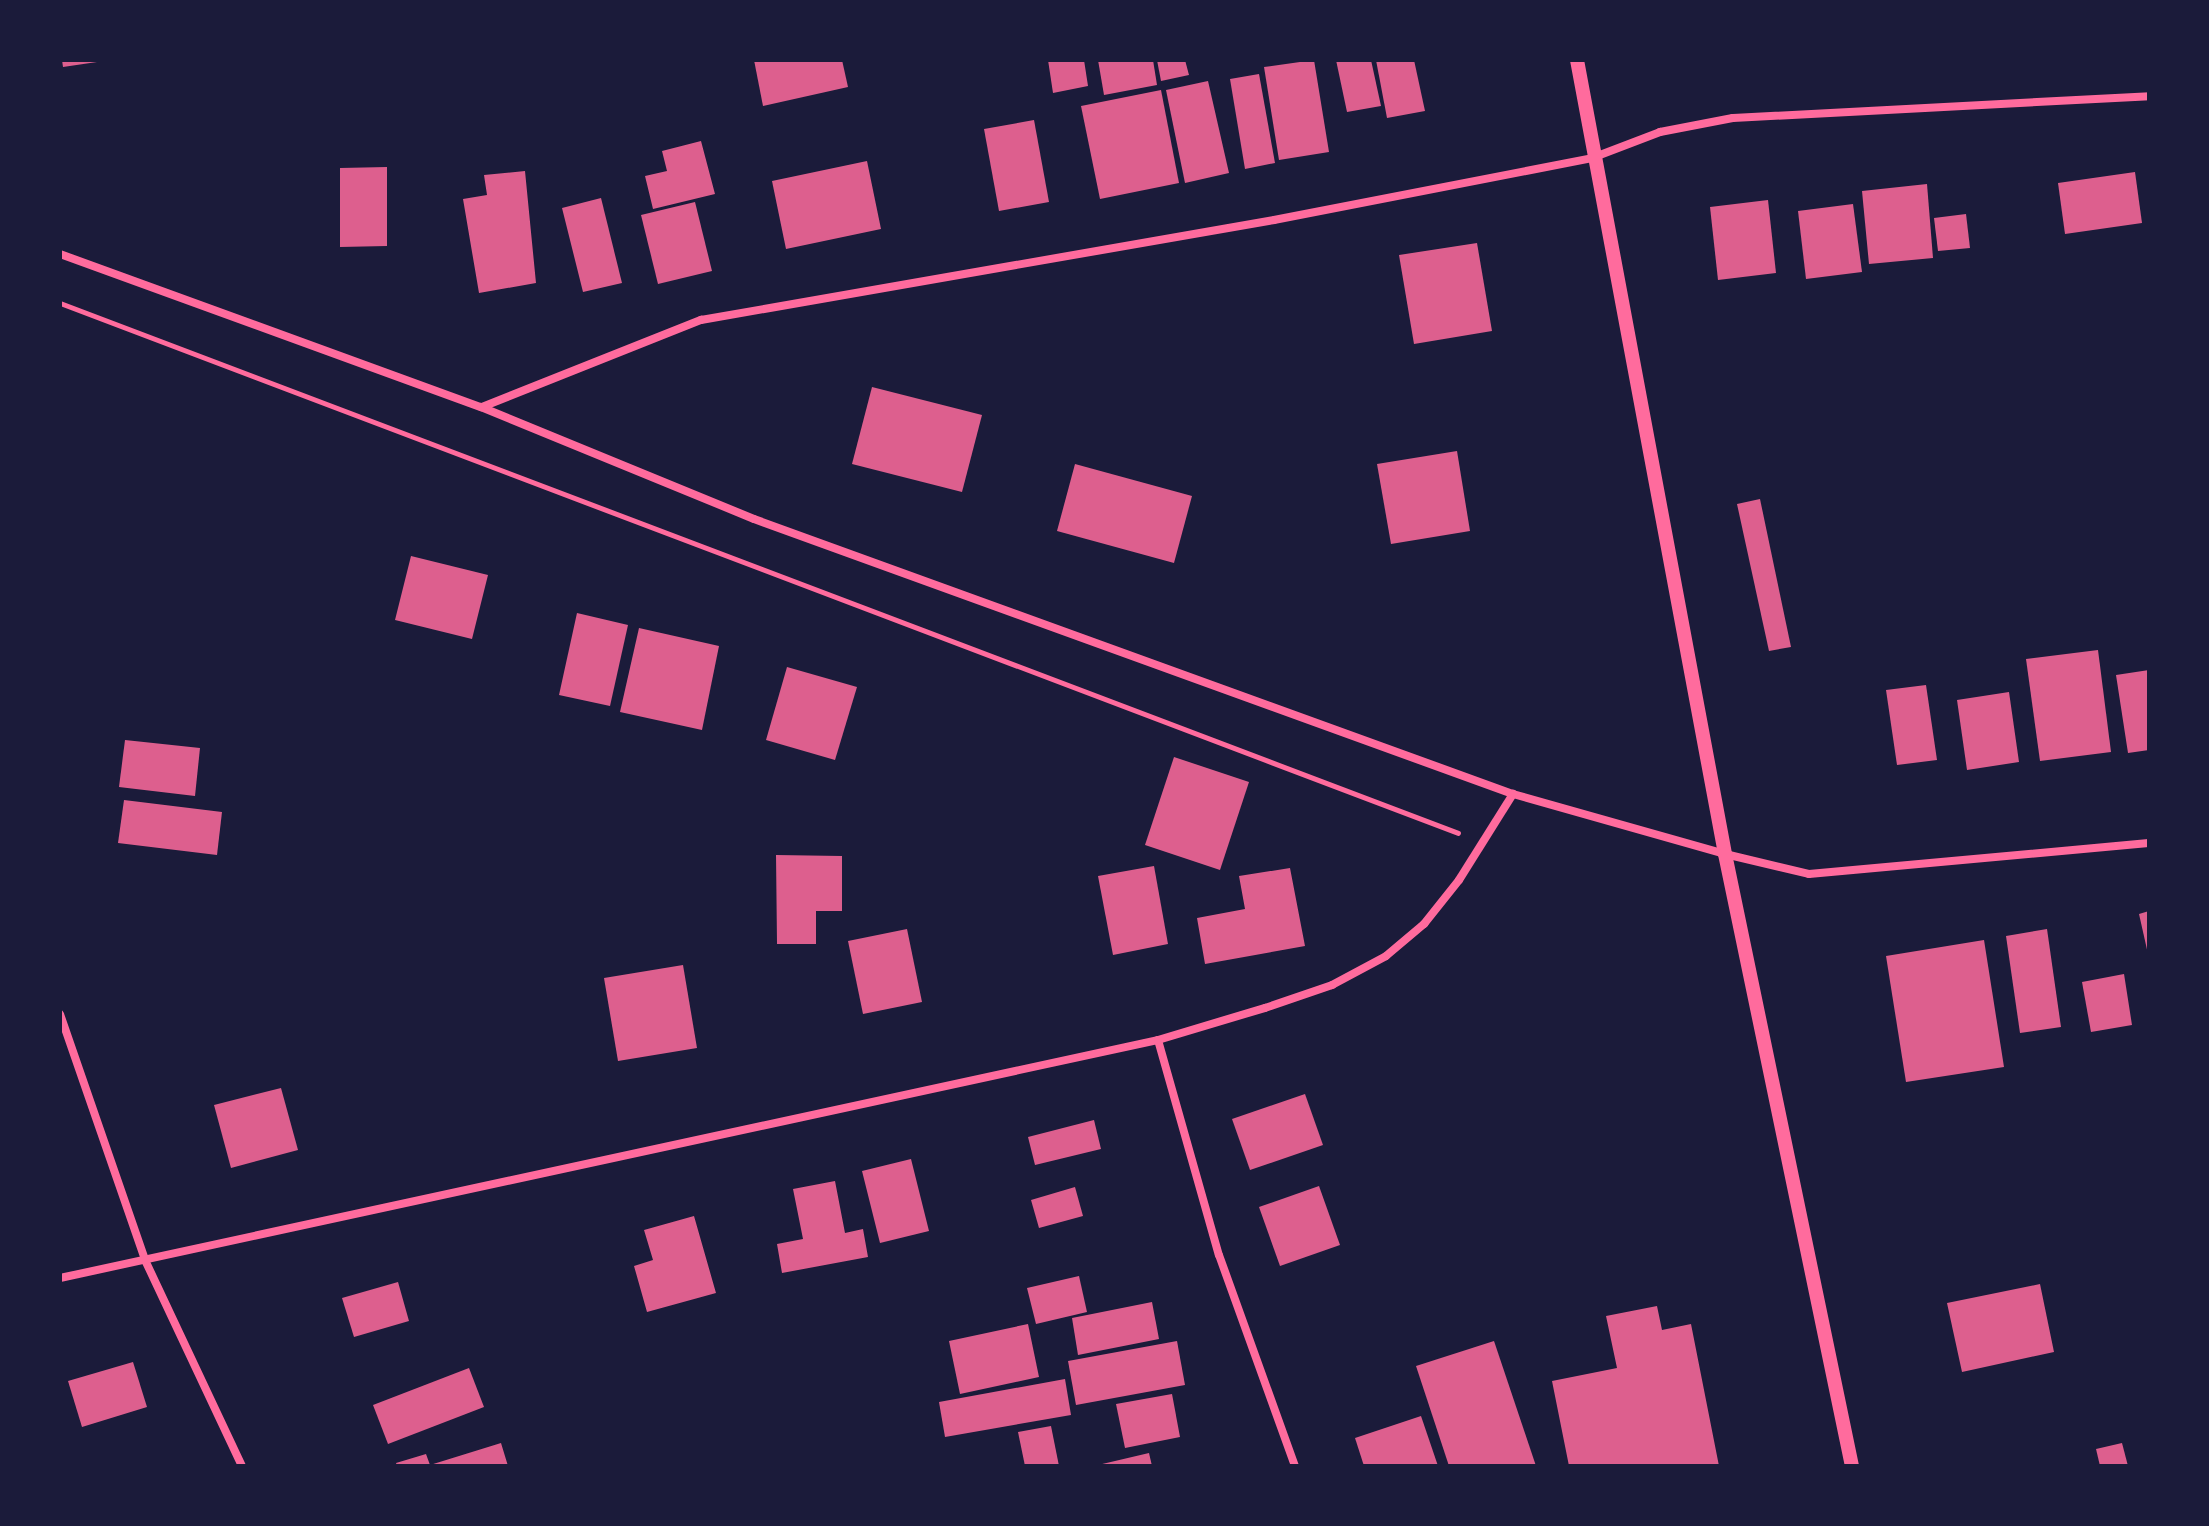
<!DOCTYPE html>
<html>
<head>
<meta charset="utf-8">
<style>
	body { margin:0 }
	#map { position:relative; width:2209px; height:1526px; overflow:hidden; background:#1b1b3a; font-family:Montserrat,sans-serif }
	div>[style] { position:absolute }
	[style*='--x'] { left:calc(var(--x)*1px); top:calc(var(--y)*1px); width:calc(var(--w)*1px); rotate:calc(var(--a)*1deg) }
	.building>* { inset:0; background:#dd5f8e }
	.path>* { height:5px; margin:-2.5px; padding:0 2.5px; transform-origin:2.5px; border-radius:2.5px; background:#ff6b9d }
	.minor>* { height:8px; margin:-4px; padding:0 4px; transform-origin:4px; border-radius:4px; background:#ff6b9d }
	.tertiary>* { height:14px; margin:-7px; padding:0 7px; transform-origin:7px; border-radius:7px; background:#ff6b9d }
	span { translate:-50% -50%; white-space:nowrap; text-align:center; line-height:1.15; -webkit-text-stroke:6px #1b1b3a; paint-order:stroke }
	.frame { position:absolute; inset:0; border:62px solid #1b1b3a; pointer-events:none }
</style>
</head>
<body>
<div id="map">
	<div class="building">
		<i style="clip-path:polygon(62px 60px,97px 60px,97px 62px,63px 67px)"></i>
		<i style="clip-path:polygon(754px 60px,842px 60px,848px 87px,763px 106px)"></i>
		<i style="clip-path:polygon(1048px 60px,1084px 60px,1088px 86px,1053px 93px)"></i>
		<i style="clip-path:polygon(1098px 60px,1153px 60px,1157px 85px,1104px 95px)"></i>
		<i style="clip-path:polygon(1157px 60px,1185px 60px,1189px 75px,1161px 81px)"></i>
		<i style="clip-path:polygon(1314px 60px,1329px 152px,1279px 160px,1264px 67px)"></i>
		<i style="clip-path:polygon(1336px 60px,1371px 60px,1381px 106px,1347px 112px)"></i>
		<i style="clip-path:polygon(1376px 60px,1414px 60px,1425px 111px,1387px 118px)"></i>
		<i style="clip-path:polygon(1259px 74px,1275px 163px,1245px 169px,1230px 79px)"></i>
		<i style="clip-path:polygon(1208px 81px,1229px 173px,1185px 183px,1166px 90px)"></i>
		<i style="clip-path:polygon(1161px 90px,1179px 183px,1100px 199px,1081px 106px)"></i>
		<i style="clip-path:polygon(1034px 120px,1049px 202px,999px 211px,984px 129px)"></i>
		<i style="clip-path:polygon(701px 141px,715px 194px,653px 209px,645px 176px,667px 171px,662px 151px)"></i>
		<i style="clip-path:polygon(867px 161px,881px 229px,786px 249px,772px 181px)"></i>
		<i style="clip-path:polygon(387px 167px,387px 246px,340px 247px,340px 168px)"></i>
		<i style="clip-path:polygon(525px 171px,536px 283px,479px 293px,463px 199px,487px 195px,484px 175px)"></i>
		<i style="clip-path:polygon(2135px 172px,2142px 223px,2065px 234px,2058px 183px)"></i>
		<i style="clip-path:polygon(1927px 184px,1933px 258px,1869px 264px,1862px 191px)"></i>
		<i style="clip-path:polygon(601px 198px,622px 283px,583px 292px,562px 208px)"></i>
		<i style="clip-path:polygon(1768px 200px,1776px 273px,1718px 280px,1710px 207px)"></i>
		<i style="clip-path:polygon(695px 202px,712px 271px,658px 284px,641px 215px)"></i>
		<i style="clip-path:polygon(1853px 204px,1862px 272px,1806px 279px,1798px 211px)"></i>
		<i style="clip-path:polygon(1966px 214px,1970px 248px,1938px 251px,1934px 218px)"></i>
		<i style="clip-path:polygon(1477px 243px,1492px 331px,1414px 344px,1399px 255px)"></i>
		<i style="clip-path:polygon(872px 387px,982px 415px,962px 492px,852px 464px)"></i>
		<i style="clip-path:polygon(1457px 451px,1470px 531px,1391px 544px,1377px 464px)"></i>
		<i style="clip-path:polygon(1075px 464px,1192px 496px,1174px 563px,1057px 531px)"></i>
		<i style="clip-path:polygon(1760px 499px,1791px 647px,1769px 651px,1737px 504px)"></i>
		<i style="clip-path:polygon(411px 556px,488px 575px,472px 639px,395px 620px)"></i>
		<i style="clip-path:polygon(577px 613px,628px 625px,610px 706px,559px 695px)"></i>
		<i style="clip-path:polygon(639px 628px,719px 646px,702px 730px,620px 712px)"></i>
		<i style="clip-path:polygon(2098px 650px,2111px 752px,2040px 761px,2026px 659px)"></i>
		<i style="clip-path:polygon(787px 667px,857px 687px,835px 760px,766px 740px)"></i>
		<i style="clip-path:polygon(2149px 670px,2149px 750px,2128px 753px,2116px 675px)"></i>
		<i style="clip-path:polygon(1926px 685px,1937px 760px,1897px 765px,1886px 690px)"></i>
		<i style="clip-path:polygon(2009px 692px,2019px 762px,1967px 770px,1957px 700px)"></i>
		<i style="clip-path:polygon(125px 740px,200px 748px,195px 796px,119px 787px)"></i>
		<i style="clip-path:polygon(1174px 757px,1249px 782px,1220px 870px,1145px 845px)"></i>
		<i style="clip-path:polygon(124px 800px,222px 812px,217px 855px,118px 843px)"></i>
		<i style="clip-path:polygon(776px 855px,842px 856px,842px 911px,816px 911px,816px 944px,777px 944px)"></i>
		<i style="clip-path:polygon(1154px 866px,1168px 944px,1113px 955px,1098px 876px)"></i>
		<i style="clip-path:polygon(1290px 868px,1305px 946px,1205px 964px,1197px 918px,1245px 909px,1239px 876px)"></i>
		<i style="clip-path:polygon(2149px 911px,2149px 954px,2148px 954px,2139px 914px)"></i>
		<i style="clip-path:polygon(907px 929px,922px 1002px,863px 1014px,848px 941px)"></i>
		<i style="clip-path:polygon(2047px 929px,2061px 1027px,2020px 1033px,2006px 936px)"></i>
		<i style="clip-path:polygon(1984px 940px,2004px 1067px,1906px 1082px,1886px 956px)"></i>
		<i style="clip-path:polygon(683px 965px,697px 1048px,618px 1061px,604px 978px)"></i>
		<i style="clip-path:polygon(2124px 974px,2132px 1025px,2091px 1032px,2082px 982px)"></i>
		<i style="clip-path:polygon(281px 1088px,298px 1150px,231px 1168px,214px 1105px)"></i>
		<i style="clip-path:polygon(1305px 1094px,1323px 1145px,1250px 1170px,1232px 1119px)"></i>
		<i style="clip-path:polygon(1094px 1120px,1101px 1149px,1035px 1165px,1028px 1137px)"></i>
		<i style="clip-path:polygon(911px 1159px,929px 1231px,880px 1243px,862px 1171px)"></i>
		<i style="clip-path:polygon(835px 1181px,845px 1233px,863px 1229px,868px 1257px,782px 1273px,777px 1244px,803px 1239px,793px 1189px)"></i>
		<i style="clip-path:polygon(1319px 1186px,1340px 1245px,1280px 1266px,1259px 1207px)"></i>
		<i style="clip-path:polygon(1075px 1187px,1083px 1216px,1039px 1228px,1031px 1200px)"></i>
		<i style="clip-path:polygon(694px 1216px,716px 1293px,647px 1312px,634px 1266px,653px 1260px,644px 1230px)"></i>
		<i style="clip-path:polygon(1079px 1276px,1087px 1312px,1036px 1324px,1027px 1288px)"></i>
		<i style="clip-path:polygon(398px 1282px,409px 1321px,354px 1337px,342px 1298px)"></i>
		<i style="clip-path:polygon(2040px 1284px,2054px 1352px,1962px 1372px,1947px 1303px)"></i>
		<i style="clip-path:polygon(1152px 1302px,1159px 1339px,1078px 1355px,1072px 1318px)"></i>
		<i style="clip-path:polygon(1657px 1306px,1662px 1330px,1691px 1324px,1719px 1466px,1569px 1466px,1552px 1381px,1617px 1368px,1606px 1316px)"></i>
		<i style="clip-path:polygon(1028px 1324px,1039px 1377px,960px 1394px,949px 1341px)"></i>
		<i style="clip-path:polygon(1177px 1341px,1185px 1385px,1076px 1405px,1068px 1361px)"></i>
		<i style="clip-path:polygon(1494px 1341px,1536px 1466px,1449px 1466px,1416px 1366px)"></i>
		<i style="clip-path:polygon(133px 1362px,147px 1407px,82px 1427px,68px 1381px)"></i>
		<i style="clip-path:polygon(469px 1368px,484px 1407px,388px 1444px,373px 1405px)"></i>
		<i style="clip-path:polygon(1065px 1379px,1071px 1415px,945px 1437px,939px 1402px)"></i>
		<i style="clip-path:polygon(1172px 1394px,1180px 1437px,1125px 1448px,1116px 1404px)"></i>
		<i style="clip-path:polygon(1421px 1416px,1438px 1466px,1364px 1466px,1355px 1438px)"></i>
		<i style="clip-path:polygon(1051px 1426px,1059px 1466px,1025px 1466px,1018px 1432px)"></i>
		<i style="clip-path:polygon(501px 1443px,508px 1466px,397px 1466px,396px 1463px,426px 1454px,430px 1465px)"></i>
		<i style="clip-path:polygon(2122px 1443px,2128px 1466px,2100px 1466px,2096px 1449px)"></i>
		<i style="clip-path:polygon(1149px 1453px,1152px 1466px,1098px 1466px,1098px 1465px)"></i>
	</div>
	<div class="path">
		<i style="--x:60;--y:303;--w:1495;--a:20.76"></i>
	</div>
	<div class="minor">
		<i style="--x:60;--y:254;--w:448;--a:20"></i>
		<i style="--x:481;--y:407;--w:295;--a:22.3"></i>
		<i style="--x:754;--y:519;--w:807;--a:19.92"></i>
		<i style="--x:1513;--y:794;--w:220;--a:15.8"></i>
		<i style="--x:1725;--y:854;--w:86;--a:13.4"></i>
		<i style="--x:1809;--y:874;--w:341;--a:-5.2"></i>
		<i style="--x:482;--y:407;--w:236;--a:-21.7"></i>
		<i style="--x:701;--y:320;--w:582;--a:-9.9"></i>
		<i style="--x:1274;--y:220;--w:324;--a:-11"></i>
		<i style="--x:1592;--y:158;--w:73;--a:-20.9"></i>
		<i style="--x:1660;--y:132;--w:74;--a:-10.9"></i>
		<i style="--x:1733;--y:118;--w:417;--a:-3"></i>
		<i style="--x:60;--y:1014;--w:260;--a:70.9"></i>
		<i style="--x:145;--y:1260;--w:228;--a:64.8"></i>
		<i style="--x:1158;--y:1040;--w:223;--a:74.2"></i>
		<i style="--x:1219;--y:1255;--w:224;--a:70.2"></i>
		<i style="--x:60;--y:1278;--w:1123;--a:-12.23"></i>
		<i style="--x:1158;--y:1040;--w:112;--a:-16.7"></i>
		<i style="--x:1265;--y:1008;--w:71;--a:-18.9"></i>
		<i style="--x:1332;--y:985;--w:61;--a:-28.2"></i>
		<i style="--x:1386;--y:956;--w:50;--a:-40.1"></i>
		<i style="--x:1424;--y:924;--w:56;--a:-51.5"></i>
		<i style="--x:1459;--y:880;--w:102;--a:-57.9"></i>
	</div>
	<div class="tertiary">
		<i style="--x:1577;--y:60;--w:808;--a:79.44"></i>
		<i style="--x:1725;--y:854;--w:625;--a:78.28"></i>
	</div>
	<div class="frame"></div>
</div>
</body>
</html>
